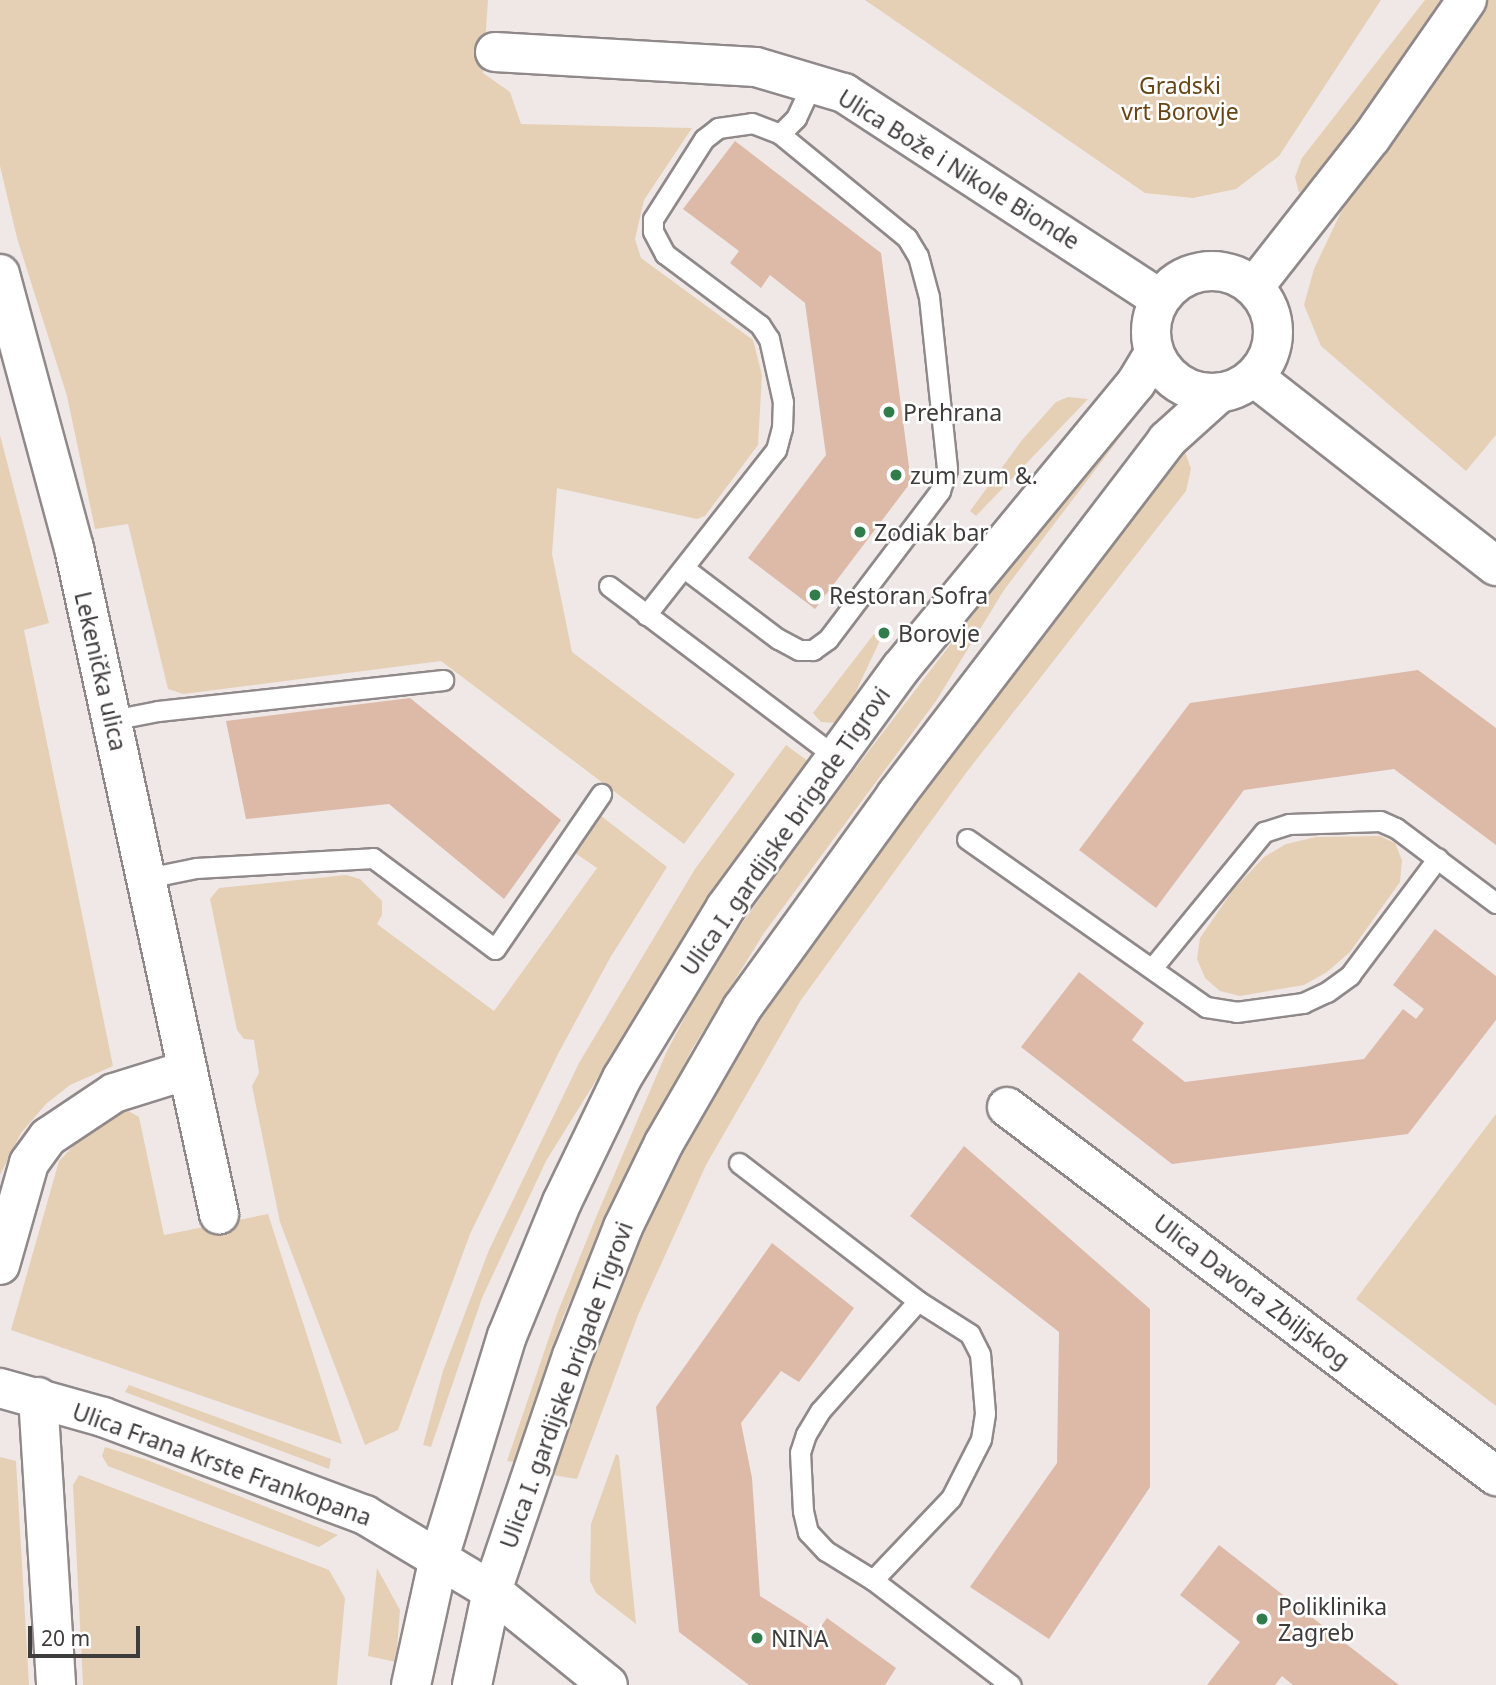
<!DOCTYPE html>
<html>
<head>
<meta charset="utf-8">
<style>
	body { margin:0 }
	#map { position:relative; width:1496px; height:1685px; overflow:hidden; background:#efe8e7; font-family:"Noto Sans",sans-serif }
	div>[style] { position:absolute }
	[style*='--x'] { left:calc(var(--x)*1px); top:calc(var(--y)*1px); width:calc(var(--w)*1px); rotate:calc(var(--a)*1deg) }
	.green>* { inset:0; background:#e5d0b6 }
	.building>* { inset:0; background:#ddb9a8 }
	.roads { filter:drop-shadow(2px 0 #908989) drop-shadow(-2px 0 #908989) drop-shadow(0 2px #908989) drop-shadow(0 -2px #908989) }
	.lane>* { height:19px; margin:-9.5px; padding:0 9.5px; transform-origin:9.5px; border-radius:9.5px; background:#fff }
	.street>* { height:38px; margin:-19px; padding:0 19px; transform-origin:19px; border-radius:19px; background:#fff }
	.secondary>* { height:38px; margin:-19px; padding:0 19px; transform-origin:19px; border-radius:19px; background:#fff }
	.secondary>.ring { margin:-19px; padding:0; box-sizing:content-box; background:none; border:38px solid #fff; border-radius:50% }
	.dots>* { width:19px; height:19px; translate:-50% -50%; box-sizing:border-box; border:4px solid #fff; border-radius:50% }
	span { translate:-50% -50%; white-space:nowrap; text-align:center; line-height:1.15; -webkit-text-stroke:5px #fff; paint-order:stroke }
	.park-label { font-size:23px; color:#674614 }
	.street-label { font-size:23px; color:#3f3c3c }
	.poi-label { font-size:23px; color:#3f3c3c }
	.left { translate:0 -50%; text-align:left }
	.scale { position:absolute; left:28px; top:1626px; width:112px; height:32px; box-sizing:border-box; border:4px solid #3f3c3c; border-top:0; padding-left:9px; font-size:21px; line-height:24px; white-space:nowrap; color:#3f3c3c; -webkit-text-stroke:5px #fff; paint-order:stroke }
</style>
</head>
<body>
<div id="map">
	<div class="green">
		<i style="clip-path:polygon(0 0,488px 0,483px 73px,510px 92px,521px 124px,692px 128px,644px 200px,635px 239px,641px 258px,753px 340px,762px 375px,758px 445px,705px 516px,697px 519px,557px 488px,552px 554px,572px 652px,735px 774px,684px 844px,441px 661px,183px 694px,168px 689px,128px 524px,95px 529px,67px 396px,17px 238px,0 166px)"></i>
		<i style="clip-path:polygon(865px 0,1381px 0,1279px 156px,1236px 189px,1193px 198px,1145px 193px)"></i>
		<i style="clip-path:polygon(1425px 0,1444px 0,1333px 159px,1299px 193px,1295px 177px,1302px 158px)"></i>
		<i style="clip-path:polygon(1483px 0,1496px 0,1496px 435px,1466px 471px,1321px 346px,1304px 305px,1314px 269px,1341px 212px)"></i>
		<i style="clip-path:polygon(1068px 397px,1088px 399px,976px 516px,970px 511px,1022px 440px,1056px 402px)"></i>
		<i style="clip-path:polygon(1136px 402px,1143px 407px,1004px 590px,936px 701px,764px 933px,692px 1049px,586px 1266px,563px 1317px,515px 1462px,507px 1461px,557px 1314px,594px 1222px,667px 1051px,712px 966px,809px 829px)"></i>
		<i style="clip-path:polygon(0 435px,49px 623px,24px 630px,113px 1066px,70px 1085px,46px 1104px,21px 1133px,0 1175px)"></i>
		<i style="clip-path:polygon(1184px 449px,1191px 469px,1186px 491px,966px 773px,801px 1000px,706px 1165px,638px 1315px,577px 1479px,547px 1474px,667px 1163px,761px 997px)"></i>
		<i style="clip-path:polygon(874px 634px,882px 636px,845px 715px,838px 723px,821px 722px,813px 713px)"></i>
		<i style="clip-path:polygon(786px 745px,809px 762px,723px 876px,546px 1161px,482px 1298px,431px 1447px,423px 1445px,443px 1371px,489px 1250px,579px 1063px,695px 869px)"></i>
		<i style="clip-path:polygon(600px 815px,667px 867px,610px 958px,559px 1052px,470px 1234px,398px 1430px,365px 1445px,280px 1222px,252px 1086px,259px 1073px,254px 1040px,244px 1039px,237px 1030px,210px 899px,219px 888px,346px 875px,360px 879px,382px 901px,382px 915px,377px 924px,494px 1011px,597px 868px,575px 853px)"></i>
		<i style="clip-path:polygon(1380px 836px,1395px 843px,1402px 860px,1400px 882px,1350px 952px,1327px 972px,1304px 985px,1240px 996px,1220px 991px,1205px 978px,1197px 959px,1200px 938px,1233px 890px,1264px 857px,1286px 844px,1316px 837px)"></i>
		<i style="clip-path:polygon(123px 1108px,139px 1117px,164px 1235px,268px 1214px,342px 1444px,11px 1330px,59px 1161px,97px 1121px)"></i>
		<i style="clip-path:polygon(1496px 1114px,1496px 1406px,1356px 1299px)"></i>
		<i style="clip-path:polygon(129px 1385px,331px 1459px,329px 1469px,125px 1392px)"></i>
		<i style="clip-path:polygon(105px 1447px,147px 1460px,338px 1535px,319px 1547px,108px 1466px,102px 1456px)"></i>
		<i style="clip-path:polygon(616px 1454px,619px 1456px,636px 1624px,596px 1593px,590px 1581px,591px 1524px)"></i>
		<i style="clip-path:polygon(0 1457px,16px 1461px,29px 1685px,0 1685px)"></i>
		<i style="clip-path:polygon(79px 1475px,329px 1570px,345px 1598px,337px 1685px,83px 1685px,73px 1485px)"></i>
		<i style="clip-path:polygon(377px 1568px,400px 1610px,396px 1662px,368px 1656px)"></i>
	</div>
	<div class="building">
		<i style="clip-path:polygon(735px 141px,881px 253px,911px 482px,815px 609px,748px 558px,826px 455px,805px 303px,770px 275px,761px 288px,730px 263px,739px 251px,683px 209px)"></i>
		<i style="clip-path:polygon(1418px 670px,1496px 728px,1496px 845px,1394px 769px,1244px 790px,1156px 908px,1079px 850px,1190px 703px)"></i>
		<i style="clip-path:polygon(410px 698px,561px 820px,504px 899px,389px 804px,246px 819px,226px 721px)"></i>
		<i style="clip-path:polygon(1435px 929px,1496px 976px,1496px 1020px,1408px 1134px,1172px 1164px,1021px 1047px,1079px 972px,1144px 1023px,1132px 1040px,1185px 1082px,1364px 1059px,1403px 1009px,1416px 1019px,1424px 1009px,1393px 985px)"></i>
		<i style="clip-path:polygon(964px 1146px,1150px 1309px,1150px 1487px,1049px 1639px,970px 1587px,1057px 1463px,1059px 1332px,910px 1216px)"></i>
		<i style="clip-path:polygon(772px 1243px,854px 1308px,799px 1382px,781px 1371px,741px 1423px,752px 1478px,760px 1596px,817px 1632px,827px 1618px,896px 1668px,885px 1685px,749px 1685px,679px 1632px,656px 1407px)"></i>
		<i style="clip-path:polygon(1219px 1545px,1399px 1685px,1293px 1685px,1282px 1676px,1275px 1685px,1207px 1685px,1240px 1642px,1180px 1595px)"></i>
	</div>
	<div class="roads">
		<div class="lane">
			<i style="--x:780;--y:134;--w:23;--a:-45"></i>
			<i style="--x:796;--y:118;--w:40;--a:-65"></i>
			<i style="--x:609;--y:586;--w:284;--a:37"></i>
			<i style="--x:646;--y:615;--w:210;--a:-51.8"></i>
			<i style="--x:776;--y:450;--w:23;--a:-75"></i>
			<i style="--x:782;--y:428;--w:26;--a:-88"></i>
			<i style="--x:783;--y:402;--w:65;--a:-102.5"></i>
			<i style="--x:769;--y:339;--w:17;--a:-123"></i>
			<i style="--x:760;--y:325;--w:119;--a:-143.2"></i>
			<i style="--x:665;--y:254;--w:26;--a:-118"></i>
			<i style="--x:653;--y:231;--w:12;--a:-90"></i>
			<i style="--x:653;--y:219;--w:95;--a:-57.5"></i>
			<i style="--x:704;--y:139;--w:18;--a:-38"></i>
			<i style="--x:718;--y:128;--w:34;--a:-8"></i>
			<i style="--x:752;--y:123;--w:30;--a:21"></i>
			<i style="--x:780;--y:134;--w:164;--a:39.3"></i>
			<i style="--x:907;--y:238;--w:21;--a:59"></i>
			<i style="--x:918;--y:256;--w:42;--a:75"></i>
			<i style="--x:929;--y:297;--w:173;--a:84"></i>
			<i style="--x:947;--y:469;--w:23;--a:108"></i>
			<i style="--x:940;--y:491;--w:186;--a:127.1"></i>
			<i style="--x:828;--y:639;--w:19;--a:144"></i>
			<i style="--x:813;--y:650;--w:14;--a:180"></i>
			<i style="--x:799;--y:650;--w:24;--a:-152"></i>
			<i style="--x:778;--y:639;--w:118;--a:-142.9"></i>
			<i style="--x:112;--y:720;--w:47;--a:-11.1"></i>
			<i style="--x:158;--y:711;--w:287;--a:-6.2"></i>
			<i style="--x:967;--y:839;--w:292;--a:35.1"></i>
			<i style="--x:1206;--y:1007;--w:30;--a:9"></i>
			<i style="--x:1236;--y:1012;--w:68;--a:-7.7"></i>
			<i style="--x:1303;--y:1003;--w:26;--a:-25"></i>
			<i style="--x:1327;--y:992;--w:29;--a:-36"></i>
			<i style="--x:1350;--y:975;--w:146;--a:-53.1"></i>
			<i style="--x:147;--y:878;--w:50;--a:-11.5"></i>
			<i style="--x:196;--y:868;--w:177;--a:-3.2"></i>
			<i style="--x:373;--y:858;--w:152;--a:36.7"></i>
			<i style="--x:495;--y:949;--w:188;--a:-55.6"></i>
			<i style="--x:1153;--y:967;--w:175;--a:-50.6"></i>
			<i style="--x:1264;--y:832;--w:26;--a:-18"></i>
			<i style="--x:1289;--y:824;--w:91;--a:-1.9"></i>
			<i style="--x:1380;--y:821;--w:17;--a:24"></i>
			<i style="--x:1396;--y:828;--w:125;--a:36.9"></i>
			<i style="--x:739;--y:1163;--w:226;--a:37.6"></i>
			<i style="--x:873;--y:1580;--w:113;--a:-46.4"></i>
			<i style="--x:951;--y:1498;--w:66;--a:-63"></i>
			<i style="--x:981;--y:1439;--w:26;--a:-81"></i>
			<i style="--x:985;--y:1413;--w:59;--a:-94.8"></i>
			<i style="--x:980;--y:1354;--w:22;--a:-117"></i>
			<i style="--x:970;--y:1334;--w:62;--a:-147.6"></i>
			<i style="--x:918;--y:1301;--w:147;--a:131.7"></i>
			<i style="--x:820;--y:1411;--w:27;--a:121"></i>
			<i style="--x:806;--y:1434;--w:19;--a:108"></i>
			<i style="--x:800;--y:1452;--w:59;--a:87.1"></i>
			<i style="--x:803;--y:1511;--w:22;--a:77"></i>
			<i style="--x:808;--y:1532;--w:26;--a:47"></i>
			<i style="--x:826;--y:1551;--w:55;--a:31.7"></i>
			<i style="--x:873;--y:1580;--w:173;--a:37.3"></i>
		</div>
		<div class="street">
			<i style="--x:495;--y:52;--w:261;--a:3.3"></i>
			<i style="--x:756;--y:67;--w:92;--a:16.5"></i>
			<i style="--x:844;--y:93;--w:377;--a:33.1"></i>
			<i style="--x:0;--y:274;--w:284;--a:74.9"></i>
			<i style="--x:74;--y:548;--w:682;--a:77.72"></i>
			<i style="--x:1254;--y:377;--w:307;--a:38"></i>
			<i style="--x:1007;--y:1107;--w:613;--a:37.04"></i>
			<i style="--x:0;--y:1265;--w:106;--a:-74.1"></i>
			<i style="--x:29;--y:1163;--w:32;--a:-54"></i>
			<i style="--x:48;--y:1137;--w:79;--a:-33.7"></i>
			<i style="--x:114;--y:1093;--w:77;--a:-17.3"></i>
			<i style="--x:0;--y:1388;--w:107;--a:15.7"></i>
			<i style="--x:103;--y:1417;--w:280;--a:20.5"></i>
			<i style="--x:365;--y:1515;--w:148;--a:30.9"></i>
			<i style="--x:492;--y:1591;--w:149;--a:39"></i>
			<i style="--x:38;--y:1397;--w:289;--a:86.4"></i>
		</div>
		<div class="secondary">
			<i class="ring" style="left:1151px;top:271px;width:84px;height:84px"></i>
			<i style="--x:1254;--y:287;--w:189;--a:-51.9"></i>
			<i style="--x:1371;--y:138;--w:168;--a:-55.2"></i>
			<i style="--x:411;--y:1685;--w:130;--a:-77.6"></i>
			<i style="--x:439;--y:1558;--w:232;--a:-73"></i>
			<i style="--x:507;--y:1336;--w:145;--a:-67.7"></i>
			<i style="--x:562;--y:1202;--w:138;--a:-64.2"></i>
			<i style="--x:622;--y:1078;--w:200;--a:-58.7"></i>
			<i style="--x:726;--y:907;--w:186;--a:-53.7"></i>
			<i style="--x:836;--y:757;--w:110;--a:-53.9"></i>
			<i style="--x:901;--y:668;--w:369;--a:-50.5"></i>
			<i style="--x:1136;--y:383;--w:35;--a:-59"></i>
			<i style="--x:472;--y:1685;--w:96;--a:-78"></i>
			<i style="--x:492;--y:1591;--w:248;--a:-71.2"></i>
			<i style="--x:572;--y:1356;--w:139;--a:-68.4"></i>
			<i style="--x:623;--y:1227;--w:93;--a:-64"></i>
			<i style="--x:664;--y:1143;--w:156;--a:-60"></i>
			<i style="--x:742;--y:1008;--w:263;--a:-54.1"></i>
			<i style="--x:896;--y:795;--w:447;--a:-52.6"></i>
			<i style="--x:1167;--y:440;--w:70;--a:-42.1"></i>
		</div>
	</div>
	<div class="dots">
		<i style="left:889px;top:412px;background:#307d4b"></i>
		<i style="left:896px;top:475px;background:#307d4b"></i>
		<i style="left:860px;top:532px;background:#307d4b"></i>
		<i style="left:815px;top:595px;background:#307d4b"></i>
		<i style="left:884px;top:633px;background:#307d4b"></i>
		<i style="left:1262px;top:1619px;background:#307d4b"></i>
		<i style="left:757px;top:1638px;background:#307d4b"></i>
	</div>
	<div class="park-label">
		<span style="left:1180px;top:98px">Gradski<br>vrt Borovje</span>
	</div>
	<div class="street-label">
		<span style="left:959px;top:169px;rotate:32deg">Ulica Bože i Nikole Bionde</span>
		<span style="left:101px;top:671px;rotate:77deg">Lekenička ulica</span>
		<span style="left:785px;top:831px;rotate:-55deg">Ulica I. gardijske brigade Tigrovi</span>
		<span style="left:1252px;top:1291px;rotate:37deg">Ulica Davora Zbiljskog</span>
		<span style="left:566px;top:1385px;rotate:-70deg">Ulica I. gardijske brigade Tigrovi</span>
		<span style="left:222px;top:1464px;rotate:20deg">Ulica Frana Krste Frankopana</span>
	</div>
	<div class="poi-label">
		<span class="left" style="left:903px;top:412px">Prehrana</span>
		<span class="left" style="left:910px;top:475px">zum zum &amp;.</span>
		<span class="left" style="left:874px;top:532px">Zodiak bar</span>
		<span class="left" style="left:829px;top:595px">Restoran Sofra</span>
		<span class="left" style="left:898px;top:633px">Borovje</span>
		<span class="left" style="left:1278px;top:1619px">Poliklinika<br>Zagreb</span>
		<span class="left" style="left:771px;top:1638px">NINA</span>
	</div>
	<div class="scale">20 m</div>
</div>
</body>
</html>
